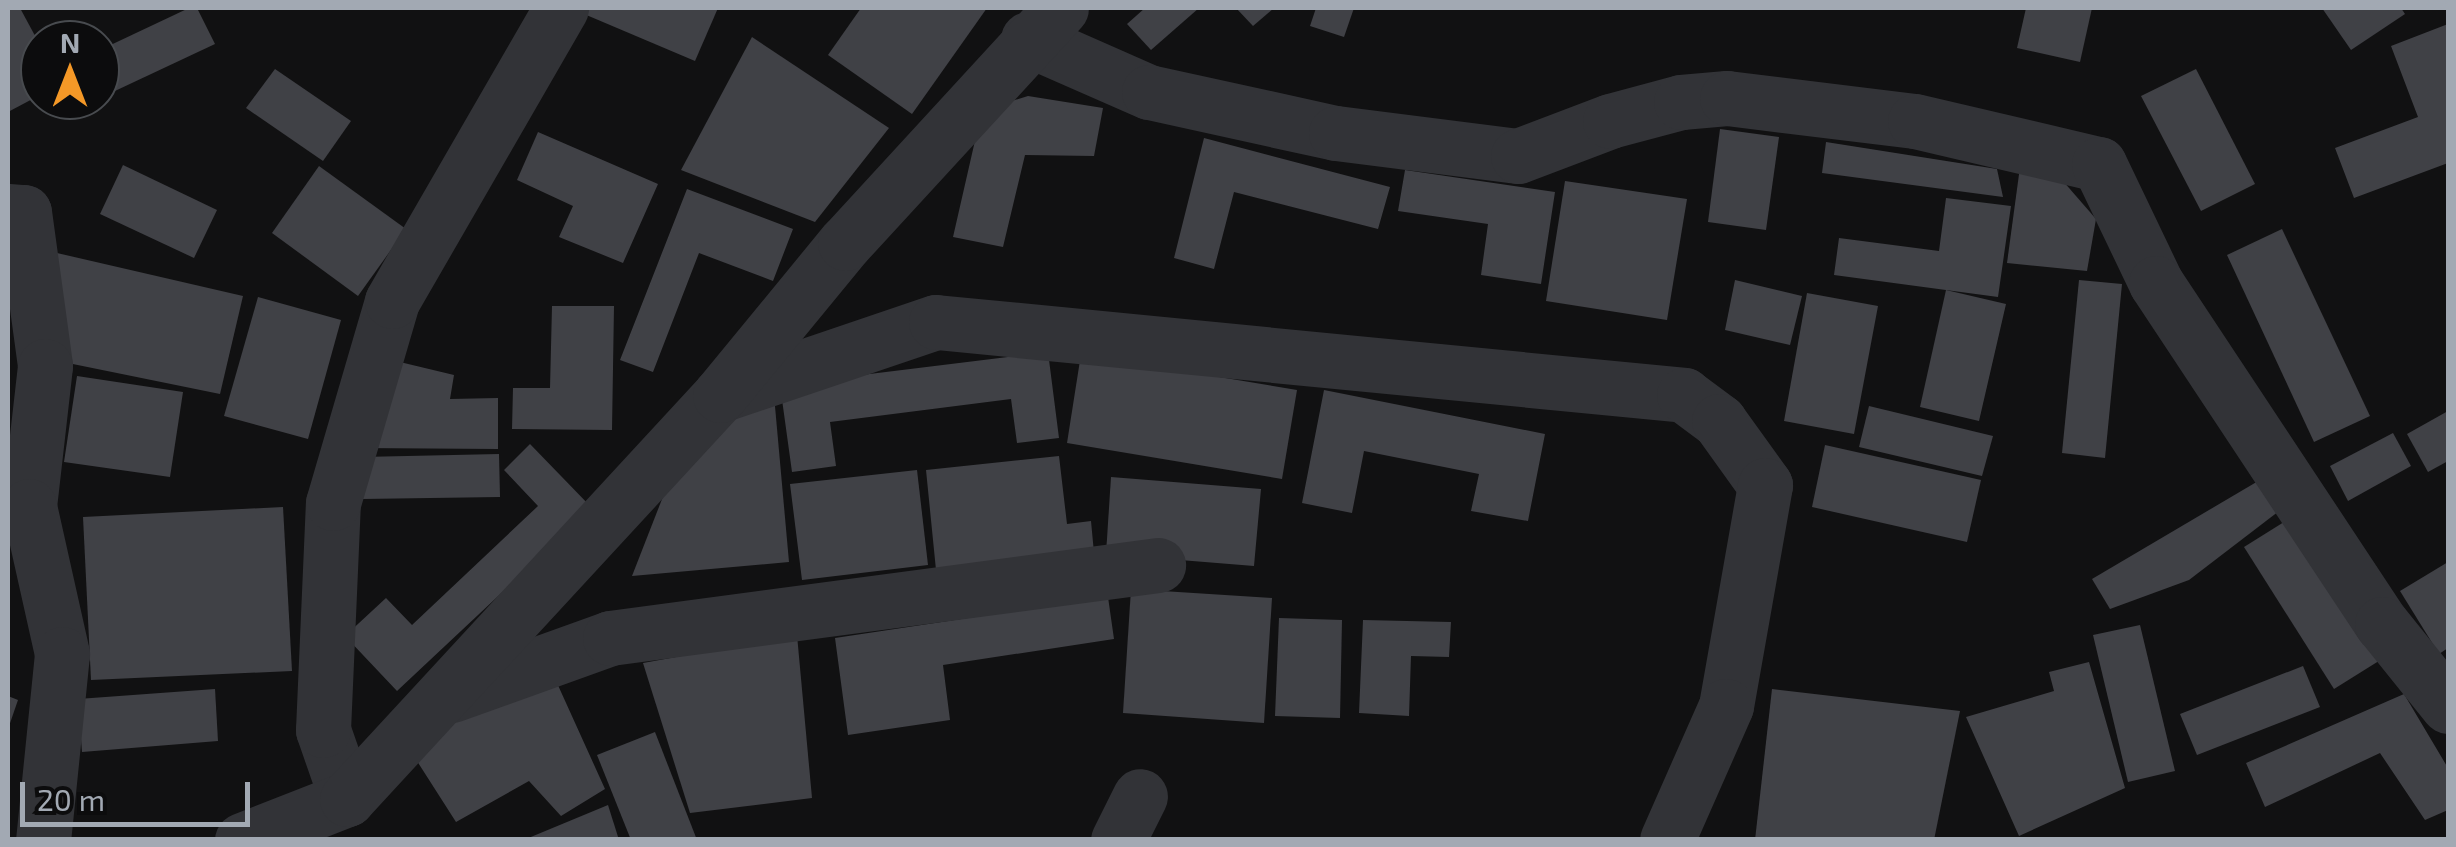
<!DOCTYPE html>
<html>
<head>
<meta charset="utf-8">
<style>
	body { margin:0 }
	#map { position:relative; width:2456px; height:847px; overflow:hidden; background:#111112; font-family:"Exo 2",sans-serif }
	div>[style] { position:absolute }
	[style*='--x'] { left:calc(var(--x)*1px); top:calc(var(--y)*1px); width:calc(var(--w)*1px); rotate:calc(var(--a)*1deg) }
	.building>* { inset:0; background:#404146 }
	.minor>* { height:55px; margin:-27.5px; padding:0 27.5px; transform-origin:27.5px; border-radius:27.5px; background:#323337 }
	span { translate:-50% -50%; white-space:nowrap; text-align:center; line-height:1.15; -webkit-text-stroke:9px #0c0c0d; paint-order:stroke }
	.frame { position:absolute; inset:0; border:10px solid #a2a9b3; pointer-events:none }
	.north { position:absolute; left:20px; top:20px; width:100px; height:100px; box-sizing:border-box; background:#0c0c0d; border:2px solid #484b4f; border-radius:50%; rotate:0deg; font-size:28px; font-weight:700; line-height:40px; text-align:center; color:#a2a9b3 }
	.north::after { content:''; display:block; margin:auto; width:35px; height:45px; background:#f49827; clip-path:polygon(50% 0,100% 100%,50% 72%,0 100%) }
	.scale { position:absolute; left:20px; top:782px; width:230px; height:45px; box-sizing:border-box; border:5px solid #a2a9b3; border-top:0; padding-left:12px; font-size:30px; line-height:35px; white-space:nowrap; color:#a2a9b3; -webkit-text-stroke:8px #0c0c0d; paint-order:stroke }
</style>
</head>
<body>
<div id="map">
	<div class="building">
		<i style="clip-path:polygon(8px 8px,20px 8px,40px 45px,40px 95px,8px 112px)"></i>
		<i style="clip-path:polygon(189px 8px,197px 8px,215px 44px,100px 98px,100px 50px)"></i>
		<i style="clip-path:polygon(587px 8px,718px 8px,695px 61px,584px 14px)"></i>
		<i style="clip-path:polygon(861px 8px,987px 8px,912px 114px,828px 55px)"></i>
		<i style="clip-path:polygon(1145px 8px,1199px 8px,1151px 50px,1127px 24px)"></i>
		<i style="clip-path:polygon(1236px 8px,1274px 8px,1253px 26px)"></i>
		<i style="clip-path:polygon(1316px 8px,1354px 8px,1344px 37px,1310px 26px)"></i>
		<i style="clip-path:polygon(2026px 8px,2092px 8px,2080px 62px,2017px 48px)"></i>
		<i style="clip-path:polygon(2322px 8px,2401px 8px,2405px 14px,2351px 50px)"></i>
		<i style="clip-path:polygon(2448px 24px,2448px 163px,2354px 198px,2335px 148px,2418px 117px,2391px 46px)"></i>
		<i style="clip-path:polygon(752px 37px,889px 128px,815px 222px,681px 170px)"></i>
		<i style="clip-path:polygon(275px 69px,351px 121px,323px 161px,246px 108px)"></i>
		<i style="clip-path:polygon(2196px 69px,2255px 184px,2201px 211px,2141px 96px)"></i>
		<i style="clip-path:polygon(1028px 96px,1103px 108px,1094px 156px,1025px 155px,1003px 247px,953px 237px,982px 110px)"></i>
		<i style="clip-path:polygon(1720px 129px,1779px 137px,1766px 230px,1708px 222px)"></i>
		<i style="clip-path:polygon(538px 132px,658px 184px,623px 263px,559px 237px,573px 206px,517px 180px)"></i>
		<i style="clip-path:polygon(1204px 138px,1390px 187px,1378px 229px,1234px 192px,1214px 269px,1174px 258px)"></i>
		<i style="clip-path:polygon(1826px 142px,1997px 169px,2003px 197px,1822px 173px)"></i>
		<i style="clip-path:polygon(123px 165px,217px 210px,194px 258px,100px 214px)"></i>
		<i style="clip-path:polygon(319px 166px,406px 229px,358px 296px,272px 233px)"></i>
		<i style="clip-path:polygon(2020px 167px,2056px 173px,2096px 219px,2087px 271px,2007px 263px)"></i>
		<i style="clip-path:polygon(1405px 170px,1555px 192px,1541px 284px,1481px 275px,1488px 224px,1398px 211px)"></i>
		<i style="clip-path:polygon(1565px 181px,1687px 199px,1667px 320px,1546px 301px)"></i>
		<i style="clip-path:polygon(687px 189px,793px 229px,773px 281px,699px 253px,653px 372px,620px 360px)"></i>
		<i style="clip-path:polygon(1946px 198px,2011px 206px,1998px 297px,1834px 275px,1839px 238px,1939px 251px)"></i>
		<i style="clip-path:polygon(2282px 229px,2370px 416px,2314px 442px,2227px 255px)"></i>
		<i style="clip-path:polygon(57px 253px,243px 296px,220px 394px,58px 361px)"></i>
		<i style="clip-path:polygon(1735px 280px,1802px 296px,1790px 345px,1725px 330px)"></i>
		<i style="clip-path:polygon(2079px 280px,2122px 284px,2105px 458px,2062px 453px)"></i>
		<i style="clip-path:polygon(1946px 290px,2006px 304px,1979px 421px,1920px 407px)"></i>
		<i style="clip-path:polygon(1807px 293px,1878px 306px,1854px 434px,1784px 421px)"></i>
		<i style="clip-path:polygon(258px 297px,341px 320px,308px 439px,224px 416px)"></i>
		<i style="clip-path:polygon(552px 306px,614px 306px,612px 430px,512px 429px,513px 388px,550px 388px)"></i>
		<i style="clip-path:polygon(1048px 352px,1059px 438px,1017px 443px,1011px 399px,830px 422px,836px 466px,792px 472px,780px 385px)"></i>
		<i style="clip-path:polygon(1081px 354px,1297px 390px,1282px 479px,1067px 443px)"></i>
		<i style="clip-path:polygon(379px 357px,454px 375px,450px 399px,498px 398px,498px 449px,358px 448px)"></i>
		<i style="clip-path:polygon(77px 376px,183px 392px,170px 477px,64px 462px)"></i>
		<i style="clip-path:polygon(773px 384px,789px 562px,632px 576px,664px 494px,752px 394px)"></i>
		<i style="clip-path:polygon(1324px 390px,1545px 434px,1528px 521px,1471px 511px,1479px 474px,1364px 451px,1352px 513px,1302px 503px)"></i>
		<i style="clip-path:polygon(1869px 406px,1993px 436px,1982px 476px,1859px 447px)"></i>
		<i style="clip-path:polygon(2448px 411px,2448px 461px,2428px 472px,2407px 434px)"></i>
		<i style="clip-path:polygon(2393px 433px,2411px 466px,2348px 501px,2330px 466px)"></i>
		<i style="clip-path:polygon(530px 444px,592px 508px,397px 691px,345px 636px,386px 598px,412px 625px,538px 506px,504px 470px)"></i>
		<i style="clip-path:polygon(1825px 445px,1981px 480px,1967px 542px,1812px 507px)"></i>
		<i style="clip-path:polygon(499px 454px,500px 497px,362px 499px,361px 457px)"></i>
		<i style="clip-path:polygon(1059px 456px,1067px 524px,1091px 521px,1094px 553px,936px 570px,926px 470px)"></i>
		<i style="clip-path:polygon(917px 470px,928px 565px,802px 580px,790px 484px)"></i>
		<i style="clip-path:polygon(1111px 477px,1261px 489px,1254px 566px,1106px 554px)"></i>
		<i style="clip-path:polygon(2265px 477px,2283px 508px,2189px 580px,2110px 609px,2092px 579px)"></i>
		<i style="clip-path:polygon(283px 507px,292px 671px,91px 680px,83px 517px)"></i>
		<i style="clip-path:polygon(2292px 517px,2382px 659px,2334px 689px,2244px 547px)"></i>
		<i style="clip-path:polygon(2448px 562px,2448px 648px,2439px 654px,2400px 591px)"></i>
		<i style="clip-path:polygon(1131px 589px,1272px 598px,1264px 723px,1123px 713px)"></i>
		<i style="clip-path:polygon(1108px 597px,1114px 639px,943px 665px,950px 720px,848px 735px,835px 638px)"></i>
		<i style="clip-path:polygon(1279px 618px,1342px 620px,1340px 718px,1275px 716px)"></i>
		<i style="clip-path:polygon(1363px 620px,1451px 622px,1449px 657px,1411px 656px,1409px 716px,1359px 713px)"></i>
		<i style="clip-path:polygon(2140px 625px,2175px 771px,2128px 782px,2093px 635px)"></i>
		<i style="clip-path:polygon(797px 635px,812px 798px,690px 813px,643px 663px)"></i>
		<i style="clip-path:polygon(2089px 662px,2125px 788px,2019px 836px,1966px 717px,2054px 691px,2049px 672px)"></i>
		<i style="clip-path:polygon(2303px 666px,2320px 707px,2197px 755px,2180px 714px)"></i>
		<i style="clip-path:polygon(552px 672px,605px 789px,561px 816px,529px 781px,456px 822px,408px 747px)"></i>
		<i style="clip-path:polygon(215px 689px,218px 741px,82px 752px,78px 699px)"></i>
		<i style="clip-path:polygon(1772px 689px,1960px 711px,1934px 840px,1755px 840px)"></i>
		<i style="clip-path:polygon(2404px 694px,2448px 768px,2448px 810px,2425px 820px,2380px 753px,2265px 807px,2246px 763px)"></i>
		<i style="clip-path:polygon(8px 696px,18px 700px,8px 729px)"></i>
		<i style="clip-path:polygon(655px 732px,697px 840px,631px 840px,597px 755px)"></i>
		<i style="clip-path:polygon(608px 805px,619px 840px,526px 840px,526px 839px)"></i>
	</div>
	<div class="minor">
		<i style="--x:1028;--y:39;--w:132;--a:23.7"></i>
		<i style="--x:1149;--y:92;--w:191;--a:12.4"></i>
		<i style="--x:1336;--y:133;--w:183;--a:7.2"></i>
		<i style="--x:1518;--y:156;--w:98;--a:-20.8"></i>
		<i style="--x:1610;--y:121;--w:73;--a:-15"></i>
		<i style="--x:1681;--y:102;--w:46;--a:-5"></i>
		<i style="--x:1727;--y:98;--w:189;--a:7"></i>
		<i style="--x:1915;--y:121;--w:189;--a:13.2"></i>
		<i style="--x:2099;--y:164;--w:132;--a:64.4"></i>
		<i style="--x:2156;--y:283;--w:409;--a:56.5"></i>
		<i style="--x:2382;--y:624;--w:105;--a:51.2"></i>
		<i style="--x:8;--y:211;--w:16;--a:4"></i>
		<i style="--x:24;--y:212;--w:155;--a:82.2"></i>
		<i style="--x:45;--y:366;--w:141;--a:96.5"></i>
		<i style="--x:29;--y:506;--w:152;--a:77.4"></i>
		<i style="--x:62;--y:654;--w:187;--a:95.8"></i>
		<i style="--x:720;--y:395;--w:228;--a:-18.7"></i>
		<i style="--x:936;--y:322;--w:752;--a:5.57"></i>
		<i style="--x:1684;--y:395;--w:44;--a:36.6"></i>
		<i style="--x:1719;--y:421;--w:79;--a:54.3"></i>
		<i style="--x:1765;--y:485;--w:224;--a:100"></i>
		<i style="--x:1726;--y:706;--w:146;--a:113.8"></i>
		<i style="--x:452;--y:695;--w:168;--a:-19.8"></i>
		<i style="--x:610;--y:638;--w:553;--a:-7.59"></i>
		<i style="--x:347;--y:799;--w:73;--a:-109.2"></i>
		<i style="--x:323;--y:730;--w:227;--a:-87.5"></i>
		<i style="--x:333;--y:503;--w:210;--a:-73.7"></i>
		<i style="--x:392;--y:301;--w:338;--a:-60"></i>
		<i style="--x:242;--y:840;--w:113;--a:-21.3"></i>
		<i style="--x:347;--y:799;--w:550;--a:-47.28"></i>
		<i style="--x:720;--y:395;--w:197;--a:-50.6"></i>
		<i style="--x:845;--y:243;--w:319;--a:-47.4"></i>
		<i style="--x:1118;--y:840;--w:49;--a:-63.4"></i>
	</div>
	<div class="frame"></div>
	<div class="north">N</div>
	<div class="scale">20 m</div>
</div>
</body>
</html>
